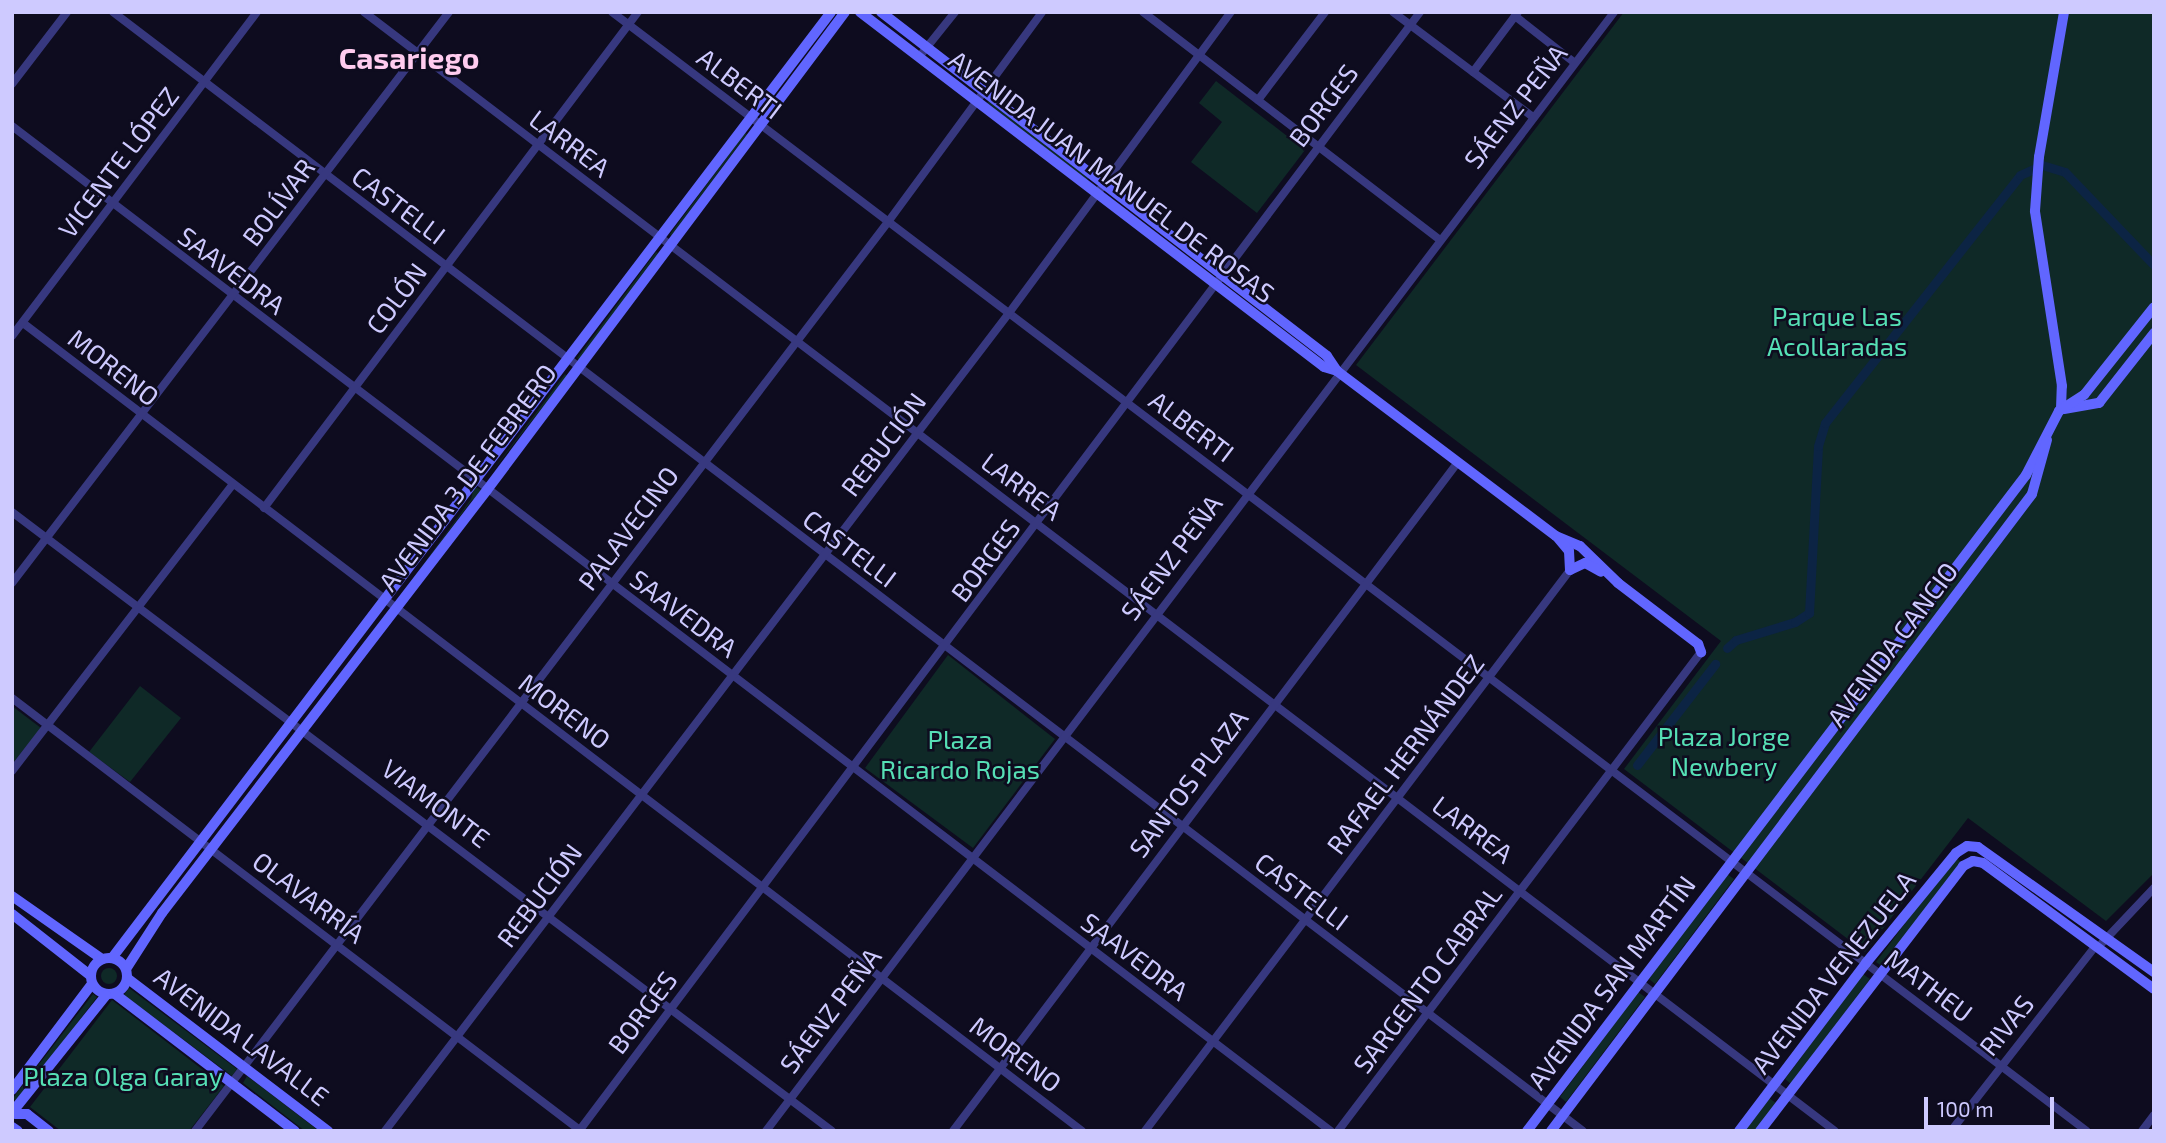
<!DOCTYPE html>
<html>
<head>
<meta charset="utf-8">
<style>
	body { margin:0 }
	#map { position:relative; width:2166px; height:1143px; overflow:hidden; background:#0e0c1f; font-family:"Exo 2",sans-serif }
	div>[style] { position:absolute }
	[style*='--x'] { left:calc(var(--x)*1px); top:calc(var(--y)*1px); width:calc(var(--w)*1px); rotate:calc(var(--a)*1deg) }
	.green>* { inset:0; background:#0f2927 }
	.round { border-radius:50% }
	.canal>* { height:9px; margin:-4.5px; padding:0 4.5px; transform-origin:4.5px; border-radius:4.5px; background:#0c2444 }
	.street>* { height:8px; margin:-4px; padding:0 4px; transform-origin:4px; border-radius:4px; background:#37387f }
	.secondary>* { height:10px; margin:-5px; padding:0 5px; transform-origin:5px; border-radius:5px; background:#6166ff }
	.secondary>.ring { margin:-5px; padding:0; box-sizing:content-box; background:none; border:10px solid #6166ff; border-radius:50% }
	span { translate:-50% -50%; white-space:nowrap; text-align:center; line-height:1.15; -webkit-text-stroke:5px #0e0c1f; paint-order:stroke }
	.street-label { font-size:26px; color:#cecaff }
	.park-label { font-size:26px; color:#56dfb5 }
	.quarter-label { font-size:30px; color:#ffccef; font-weight:700 }
	.frame { position:absolute; inset:0; border:14px solid #cecaff; pointer-events:none }
	.scale { position:absolute; left:1924px; top:1097px; width:130px; height:32px; box-sizing:border-box; border:4px solid #cecaff; border-top:0; padding-left:9px; font-size:21px; line-height:24px; white-space:nowrap; color:#cecaff; -webkit-text-stroke:5px #0e0c1f; paint-order:stroke }
</style>
</head>
<body>
<div id="map">
	<div class="green">
		<i style="clip-path:polygon(1624px 12px,2154px 12px,2154px 873px,2106px 921px,1968px 818px,1865px 952px,1624px 769px,1721px 641px,1356px 365px)"></i>
		<i style="clip-path:polygon(1216px 81px,1305px 150px,1257px 213px,1191px 162px,1222px 122px,1199px 103px)"></i>
		<i style="clip-path:polygon(989px 101px,1088px 178px,1087px 180px,987px 103px)"></i>
		<i style="clip-path:polygon(745px 133px,747px 134px,671px 236px,670px 234px)"></i>
		<i style="clip-path:polygon(656px 252px,658px 253px,579px 360px,577px 358px)"></i>
		<i style="clip-path:polygon(565px 374px,567px 376px,487px 478px)"></i>
		<i style="clip-path:polygon(474px 487px,483px 490px,479px 498px,472px 500px,398px 599px,471px 499px)"></i>
		<i style="clip-path:polygon(948px 655px,1055px 739px,973px 848px,865px 768px)"></i>
		<i style="clip-path:polygon(140px 686px,181px 718px,130px 782px,89px 752px)"></i>
		<i style="clip-path:polygon(12px 706px,41px 728px,12px 764px)"></i>
		<i style="clip-path:polygon(1955px 857px,1961px 862px,1883px 967px,1876px 962px)"></i>
		<i style="clip-path:polygon(1727px 874px,1734px 879px,1655px 984px,1649px 979px)"></i>
		<i class="round" style="left:101px;top:968px;width:16px;height:16px"></i>
		<i style="clip-path:polygon(1863px 974px,1870px 979px,1791px 1084px,1785px 1079px)"></i>
		<i style="clip-path:polygon(129px 988px,237px 1069px,232px 1076px,124px 995px)"></i>
		<i style="clip-path:polygon(1638px 992px,1645px 997px,1566px 1102px,1560px 1097px)"></i>
		<i style="clip-path:polygon(93px 994px,97px 997px,17px 1102px,13px 1098px)"></i>
		<i style="clip-path:polygon(112px 1000px,224px 1086px,189px 1131px,61px 1131px,30px 1107px)"></i>
		<i style="clip-path:polygon(247px 1076px,319px 1131px,305px 1131px,243px 1083px)"></i>
		<i style="clip-path:polygon(1769px 1098px,1776px 1103px,1755px 1131px,1745px 1131px)"></i>
	</div>
	<div class="canal">
		<i style="--x:1727;--y:648;--w:12;--a:-42"></i>
		<i style="--x:1736;--y:640;--w:62;--a:-17"></i>
		<i style="--x:1795;--y:622;--w:17;--a:-33"></i>
		<i style="--x:1809;--y:613;--w:167;--a:-86.9"></i>
		<i style="--x:1818;--y:446;--w:24;--a:-73"></i>
		<i style="--x:1825;--y:423;--w:315;--a:-51.8"></i>
		<i style="--x:2020;--y:175;--w:24;--a:-24"></i>
		<i style="--x:2042;--y:165;--w:24;--a:17"></i>
		<i style="--x:2065;--y:172;--w:129;--a:46.3"></i>
		<i style="--x:1637;--y:765;--w:128;--a:-52.3"></i>
	</div>
	<div class="street">
		<i style="--x:113;--y:12;--w:1847;--a:37.28"></i>
		<i style="--x:364;--y:12;--w:1848;--a:37.26"></i>
		<i style="--x:612;--y:12;--w:1851;--a:37.19"></i>
		<i style="--x:1143;--y:12;--w:373;--a:37.5"></i>
		<i style="--x:1393;--y:12;--w:175;--a:36.9"></i>
		<i style="--x:1515;--y:16;--w:76;--a:38.1"></i>
		<i style="--x:919;--y:57;--w:58;--a:-51.3"></i>
		<i style="--x:1473;--y:72;--w:75;--a:-53.1"></i>
		<i style="--x:12;--y:84;--w:91;--a:-52.6"></i>
		<i style="--x:1258;--y:100;--w:111;--a:-52.7"></i>
		<i style="--x:12;--y:126;--w:1658;--a:37.31"></i>
		<i style="--x:23;--y:323;--w:1332;--a:37.34"></i>
		<i style="--x:12;--y:336;--w:406;--a:-52.9"></i>
		<i style="--x:264;--y:508;--w:621;--a:-52.98"></i>
		<i style="--x:12;--y:512;--w:1027;--a:37.05"></i>
		<i style="--x:12;--y:583;--w:719;--a:-52.57"></i>
		<i style="--x:12;--y:698;--w:715;--a:37.27"></i>
		<i style="--x:12;--y:771;--w:362;--a:-52.4"></i>
		<i style="--x:2102;--y:943;--w:76;--a:-46.6"></i>
		<i style="--x:195;--y:1131;--w:1143;--a:-52.68"></i>
		<i style="--x:888;--y:222;--w:260;--a:-53.7"></i>
		<i style="--x:385;--y:1131;--w:1029;--a:-52.66"></i>
		<i style="--x:1009;--y:313;--w:374;--a:-53.6"></i>
		<i style="--x:579;--y:1131;--w:1400;--a:-53.07"></i>
		<i style="--x:766;--y:1131;--w:1404;--a:-52.84"></i>
		<i style="--x:953;--y:1131;--w:838;--a:-52.95"></i>
		<i style="--x:1145;--y:1131;--w:704;--a:-52.85"></i>
		<i style="--x:1338;--y:1131;--w:601;--a:-52.84"></i>
		<i style="--x:1951;--y:1131;--w:234;--a:-52"></i>
		<i style="--x:2142;--y:1131;--w:20;--a:-53"></i>
	</div>
	<div class="secondary">
		<i style="--x:860;--y:12;--w:584;--a:37.42"></i>
		<i style="--x:1324;--y:367;--w:14;--a:17"></i>
		<i style="--x:1337;--y:371;--w:274;--a:37"></i>
		<i style="--x:1556;--y:536;--w:26;--a:23"></i>
		<i style="--x:1580;--y:546;--w:53;--a:44.2"></i>
		<i style="--x:1618;--y:583;--w:101;--a:37.3"></i>
		<i style="--x:1698;--y:644;--w:9;--a:69"></i>
		<i style="--x:881;--y:12;--w:563;--a:37.64"></i>
		<i style="--x:1327;--y:356;--w:18;--a:56"></i>
		<i style="--x:2061;--y:409;--w:23;--a:-88"></i>
		<i style="--x:2062;--y:386;--w:177;--a:-98.8"></i>
		<i style="--x:2035;--y:211;--w:54;--a:-85.8"></i>
		<i style="--x:2039;--y:157;--w:147;--a:-80.2"></i>
		<i style="--x:2064;--y:409;--w:36;--a:-10"></i>
		<i style="--x:2099;--y:403;--w:89;--a:-51.8"></i>
		<i style="--x:1558;--y:538;--w:17;--a:50"></i>
		<i style="--x:1569;--y:551;--w:19;--a:87"></i>
		<i style="--x:1570;--y:570;--w:17;--a:-25"></i>
		<i style="--x:1585;--y:563;--w:18;--a:29"></i>
		<i style="--x:1973;--y:861;--w:10;--a:11"></i>
		<i style="--x:1983;--y:863;--w:212;--a:36.4"></i>
		<i style="--x:12;--y:896;--w:110;--a:35"></i>
		<i style="--x:12;--y:914;--w:100;--a:38.1"></i>
		<i class="ring" style="left:91px;top:958px;width:26px;height:26px"></i>
		<i style="--x:112;--y:958;--w:1188;--a:-52.76"></i>
		<i style="--x:126;--y:969;--w:67;--a:-57.3"></i>
		<i style="--x:162;--y:913;--w:533;--a:-52.46"></i>
		<i style="--x:487;--y:490;--w:597;--a:-53.17"></i>
		<i style="--x:127;--y:978;--w:253;--a:37.3"></i>
		<i style="--x:115;--y:994;--w:226;--a:37.3"></i>
		<i style="--x:12;--y:1090;--w:133;--a:-53"></i>
		<i style="--x:14;--y:1110;--w:147;--a:-51.3"></i>
		<i style="--x:15;--y:1114;--w:12;--a:0"></i>
		<i style="--x:27;--y:1114;--w:28;--a:38"></i>
		<i style="--x:12;--y:1127;--w:7;--a:34"></i>
		<i style="--x:1527;--y:1131;--w:824;--a:-52.74"></i>
		<i style="--x:2026;--y:475;--w:72;--a:-62.7"></i>
		<i style="--x:2059;--y:411;--w:30;--a:-33"></i>
		<i style="--x:2084;--y:395;--w:112;--a:-51.5"></i>
		<i style="--x:1551;--y:1131;--w:798;--a:-52.94"></i>
		<i style="--x:2032;--y:494;--w:56;--a:-74.5"></i>
		<i style="--x:1739;--y:1131;--w:211;--a:-52.9"></i>
		<i style="--x:1866;--y:963;--w:142;--a:-50.7"></i>
		<i style="--x:1956;--y:853;--w:13;--a:-32"></i>
		<i style="--x:1967;--y:846;--w:11;--a:5"></i>
		<i style="--x:1978;--y:847;--w:216;--a:35.4"></i>
		<i style="--x:1760;--y:1131;--w:334;--a:-52.5"></i>
		<i style="--x:1963;--y:866;--w:11;--a:-27"></i>
	</div>
	<div class="street-label">
		<span style="left:740px;top:83px;rotate:37deg">ALBERTI</span>
		<span style="left:1323px;top:105px;rotate:-53deg">BORGES</span>
		<span style="left:1515px;top:106px;rotate:-52deg">SÁENZ PEÑA</span>
		<span style="left:570px;top:143px;rotate:37deg">LARREA</span>
		<span style="left:118px;top:162px;rotate:-53deg">VICENTE LÓPEZ</span>
		<span style="left:1112px;top:176px;rotate:37deg">AVENIDA JUAN MANUEL DE ROSAS</span>
		<span style="left:278px;top:202px;rotate:-53deg">BOLÍVAR</span>
		<span style="left:399px;top:205px;rotate:37deg">CASTELLI</span>
		<span style="left:232px;top:270px;rotate:37deg">SAAVEDRA</span>
		<span style="left:396px;top:298px;rotate:-53deg">COLÓN</span>
		<span style="left:114px;top:367px;rotate:38deg">MORENO</span>
		<span style="left:1192px;top:426px;rotate:37deg">ALBERTI</span>
		<span style="left:883px;top:444px;rotate:-53deg">REBUCIÓN</span>
		<span style="left:467px;top:477px;rotate:-53deg">AVENIDA 3 DE FEBRERO</span>
		<span style="left:1022px;top:486px;rotate:37deg">LARREA</span>
		<span style="left:628px;top:528px;rotate:-53deg">PALAVECINO</span>
		<span style="left:850px;top:548px;rotate:37deg">CASTELLI</span>
		<span style="left:1171px;top:557px;rotate:-53deg">SÁENZ PEÑA</span>
		<span style="left:985px;top:560px;rotate:-53deg">BORGES</span>
		<span style="left:684px;top:613px;rotate:37deg">SAAVEDRA</span>
		<span style="left:1892px;top:644px;rotate:-53deg">AVENIDA CANCIO</span>
		<span style="left:565px;top:711px;rotate:37deg">MORENO</span>
		<span style="left:1405px;top:754px;rotate:-53deg">RAFAEL HERNÁNDEZ</span>
		<span style="left:1188px;top:783px;rotate:-53deg">SANTOS PLAZA</span>
		<span style="left:436px;top:803px;rotate:37deg">VIAMONTE</span>
		<span style="left:1473px;top:829px;rotate:37deg">LARREA</span>
		<span style="left:1302px;top:891px;rotate:37deg">CASTELLI</span>
		<span style="left:539px;top:895px;rotate:-53deg">REBUCIÓN</span>
		<span style="left:309px;top:897px;rotate:37deg">OLAVARRÍA</span>
		<span style="left:1135px;top:956px;rotate:37deg">SAAVEDRA</span>
		<span style="left:1833px;top:972px;rotate:-52deg">AVENIDA VENEZUELA</span>
		<span style="left:1427px;top:979px;rotate:-53deg">SARGENTO CABRAL</span>
		<span style="left:1611px;top:982px;rotate:-53deg">AVENIDA SAN MARTÍN</span>
		<span style="left:1929px;top:985px;rotate:37deg">MATHEU</span>
		<span style="left:830px;top:1010px;rotate:-53deg">SÁENZ PEÑA</span>
		<span style="left:642px;top:1012px;rotate:-53deg">BORGES</span>
		<span style="left:2006px;top:1025px;rotate:-51deg">RIVAS</span>
		<span style="left:242px;top:1036px;rotate:37deg">AVENIDA LAVALLE</span>
		<span style="left:1016px;top:1054px;rotate:37deg">MORENO</span>
	</div>
	<div class="park-label">
		<span style="left:1837px;top:331px">Parque Las<br>Acollaradas</span>
		<span style="left:1724px;top:751px">Plaza Jorge<br>Newbery</span>
		<span style="left:960px;top:754px">Plaza<br>Ricardo Rojas</span>
		<span style="left:123px;top:1076px">Plaza Olga Garay</span>
	</div>
	<div class="quarter-label">
		<span style="left:409px;top:57px">Casariego</span>
	</div>
	<div class="frame"></div>
	<div class="scale">100 m</div>
</div>
</body>
</html>
